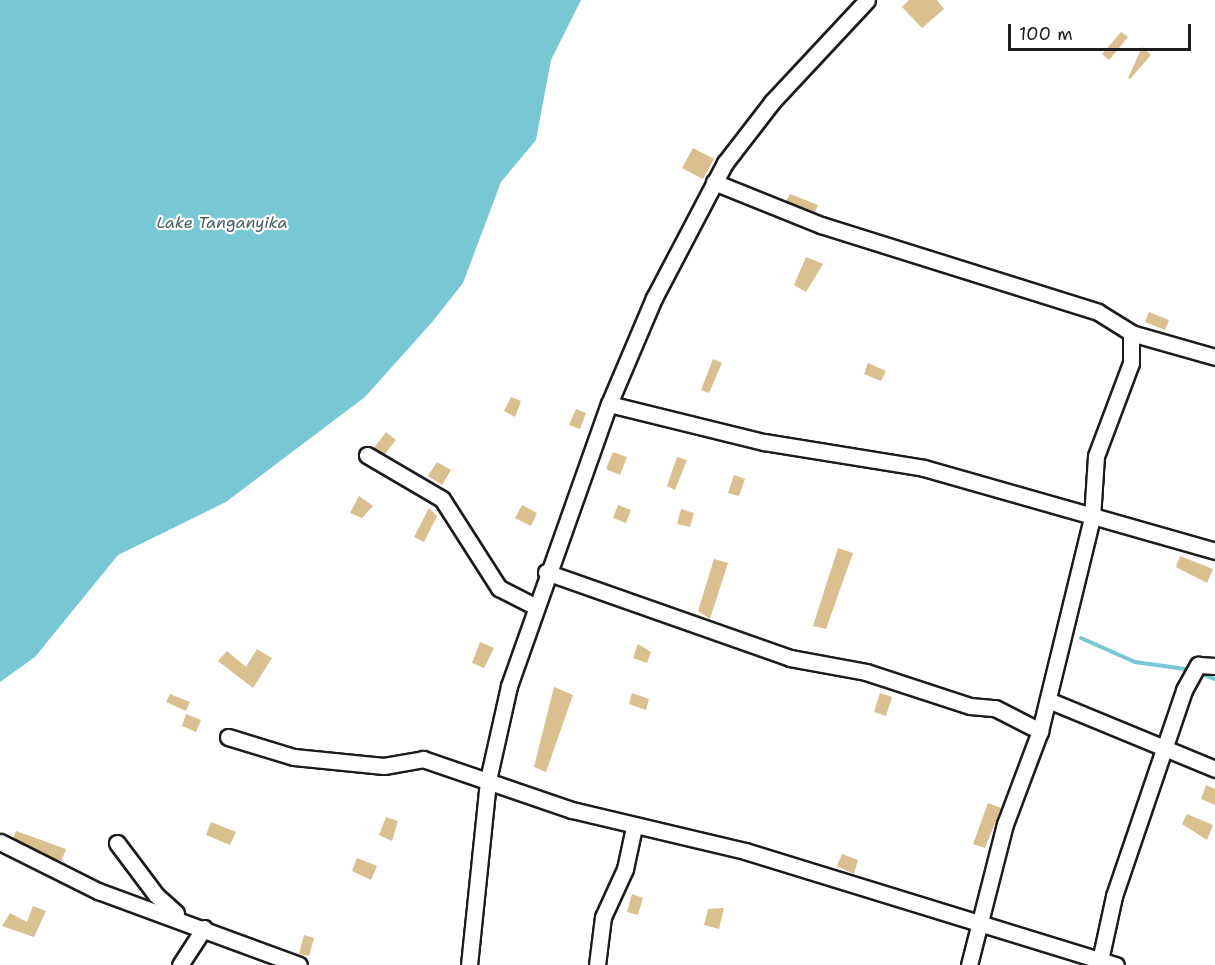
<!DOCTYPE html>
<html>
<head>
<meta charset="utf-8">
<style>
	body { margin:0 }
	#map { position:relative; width:1215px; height:965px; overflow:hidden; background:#fff; font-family:"Shantell Sans",sans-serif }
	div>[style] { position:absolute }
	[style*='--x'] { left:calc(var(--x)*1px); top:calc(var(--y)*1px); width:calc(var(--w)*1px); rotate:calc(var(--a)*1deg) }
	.water>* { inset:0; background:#78c7d5 }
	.stream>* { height:4px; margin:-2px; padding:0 2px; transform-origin:2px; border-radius:2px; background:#78c7d5 }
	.building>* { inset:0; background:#dabf8f }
	.roads { filter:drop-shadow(2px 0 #1c1c1c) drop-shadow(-2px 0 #1c1c1c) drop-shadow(0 2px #1c1c1c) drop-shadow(0 -2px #1c1c1c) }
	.street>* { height:15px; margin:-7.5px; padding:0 7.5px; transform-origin:7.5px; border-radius:7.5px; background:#fff }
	span { translate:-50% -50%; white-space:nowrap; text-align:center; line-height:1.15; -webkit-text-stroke:4.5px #fff; paint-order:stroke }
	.water-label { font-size:16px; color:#416066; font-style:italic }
	.scale { position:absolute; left:1008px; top:24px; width:183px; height:27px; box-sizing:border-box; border:3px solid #1c1c1c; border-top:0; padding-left:8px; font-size:18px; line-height:21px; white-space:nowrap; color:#1c1c1c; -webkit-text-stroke:4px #fff; paint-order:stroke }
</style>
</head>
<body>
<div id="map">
	<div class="water">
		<i style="clip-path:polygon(0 0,581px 0,551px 60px,536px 140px,501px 182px,463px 283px,433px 321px,365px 397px,226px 502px,118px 555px,35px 657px,0 682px)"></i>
	</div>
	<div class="stream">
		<i style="--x:1081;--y:638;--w:59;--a:24"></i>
		<i style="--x:1135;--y:662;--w:58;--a:8"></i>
		<i style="--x:1199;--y:673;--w:17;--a:21"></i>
	</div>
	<div class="building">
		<i style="clip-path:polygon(909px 0,937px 0,944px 9px,922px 28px,902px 7px)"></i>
		<i style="clip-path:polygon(1121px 32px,1128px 37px,1109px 60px,1102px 54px)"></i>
		<i style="clip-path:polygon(1142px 47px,1151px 55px,1130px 79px,1128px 78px)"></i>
		<i style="clip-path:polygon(693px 148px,714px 159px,703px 179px,682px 168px)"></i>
		<i style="clip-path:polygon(790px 194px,818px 205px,815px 212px,786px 201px)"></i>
		<i style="clip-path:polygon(806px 257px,823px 264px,806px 292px,794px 285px)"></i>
		<i style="clip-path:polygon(1149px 312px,1169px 320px,1165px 330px,1145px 322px)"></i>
		<i style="clip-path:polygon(713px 359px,722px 363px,709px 393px,701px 390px)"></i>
		<i style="clip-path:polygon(868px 363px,886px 371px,881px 381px,864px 374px)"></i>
		<i style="clip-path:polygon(511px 397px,521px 401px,515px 417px,504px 411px)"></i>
		<i style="clip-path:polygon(576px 409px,586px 413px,580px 429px,569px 425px)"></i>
		<i style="clip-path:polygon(386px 432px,396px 440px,385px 454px,374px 448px)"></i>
		<i style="clip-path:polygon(613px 452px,627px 457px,620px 475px,606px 469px)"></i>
		<i style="clip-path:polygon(677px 457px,687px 460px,675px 490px,667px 486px)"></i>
		<i style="clip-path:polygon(437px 462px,451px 470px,442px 485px,428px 476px)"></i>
		<i style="clip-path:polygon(734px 475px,745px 479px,739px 496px,728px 493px)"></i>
		<i style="clip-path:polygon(359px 496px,373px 506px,362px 518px,350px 513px)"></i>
		<i style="clip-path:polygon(522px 505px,537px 513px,531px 526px,515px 518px)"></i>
		<i style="clip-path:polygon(618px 505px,631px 510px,626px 523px,613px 518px)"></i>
		<i style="clip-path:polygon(429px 508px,437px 516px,424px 542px,414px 537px)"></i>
		<i style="clip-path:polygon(681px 509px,694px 513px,690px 527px,677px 524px)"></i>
		<i style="clip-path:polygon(838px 548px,853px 553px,826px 629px,813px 626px)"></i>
		<i style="clip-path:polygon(1180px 556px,1213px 569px,1207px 583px,1176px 567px)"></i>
		<i style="clip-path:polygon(714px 559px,728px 563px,710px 619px,698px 611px)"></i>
		<i style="clip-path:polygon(480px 642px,494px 648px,484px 668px,472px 663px)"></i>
		<i style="clip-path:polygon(638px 644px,651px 652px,647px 663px,633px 658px)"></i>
		<i style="clip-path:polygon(257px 649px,272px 658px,253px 688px,218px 661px,227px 651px,246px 667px)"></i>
		<i style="clip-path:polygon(554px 687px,573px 695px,546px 772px,534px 767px)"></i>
		<i style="clip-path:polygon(632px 693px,649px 699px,646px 710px,629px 704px)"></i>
		<i style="clip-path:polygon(880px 693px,892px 697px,886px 716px,874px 712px)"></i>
		<i style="clip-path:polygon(170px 694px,190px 702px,186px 711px,166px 702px)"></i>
		<i style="clip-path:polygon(186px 714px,201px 720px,196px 732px,182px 726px)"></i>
		<i style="clip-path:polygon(1206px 785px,1215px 789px,1215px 805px,1201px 799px)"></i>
		<i style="clip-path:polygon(988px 803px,1001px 808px,985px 848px,973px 844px)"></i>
		<i style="clip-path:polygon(1187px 814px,1213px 825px,1207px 840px,1182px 824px)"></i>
		<i style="clip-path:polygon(386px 817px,398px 821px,392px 841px,379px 835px)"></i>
		<i style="clip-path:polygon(211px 822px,236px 832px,230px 845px,206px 835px)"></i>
		<i style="clip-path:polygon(16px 831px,66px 849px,61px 862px,13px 838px)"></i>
		<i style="clip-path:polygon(842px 854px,858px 860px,854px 874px,837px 866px)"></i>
		<i style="clip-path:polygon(357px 858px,377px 866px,371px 880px,352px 871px)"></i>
		<i style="clip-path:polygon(632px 894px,643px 898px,638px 915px,627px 912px)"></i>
		<i style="clip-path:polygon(33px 906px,46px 911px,34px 937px,2px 926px,10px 913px,27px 922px)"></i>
		<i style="clip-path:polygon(724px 908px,719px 929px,704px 925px,708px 909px)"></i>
		<i style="clip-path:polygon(304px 935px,314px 938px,309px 956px,299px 954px)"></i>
	</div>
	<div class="roads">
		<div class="street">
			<i style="--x:714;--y:182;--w:115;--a:21.9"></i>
			<i style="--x:821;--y:225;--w:290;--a:17.4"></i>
			<i style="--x:1098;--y:312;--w:39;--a:32"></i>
			<i style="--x:1131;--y:333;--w:87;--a:15.9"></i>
			<i style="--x:609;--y:404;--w:160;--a:13.8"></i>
			<i style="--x:764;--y:442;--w:162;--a:9.2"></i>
			<i style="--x:924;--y:468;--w:303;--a:15.9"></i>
			<i style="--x:367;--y:455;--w:87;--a:30.4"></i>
			<i style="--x:442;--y:499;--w:106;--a:57.4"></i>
			<i style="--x:499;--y:588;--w:38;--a:27"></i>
			<i style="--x:546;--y:572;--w:259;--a:19.4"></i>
			<i style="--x:790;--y:658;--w:77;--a:10.4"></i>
			<i style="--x:866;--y:672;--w:109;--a:18.1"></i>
			<i style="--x:970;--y:706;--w:25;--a:5"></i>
			<i style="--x:995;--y:708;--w:51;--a:27.1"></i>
			<i style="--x:1048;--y:700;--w:181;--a:22.4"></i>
			<i style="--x:228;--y:737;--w:69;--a:16.9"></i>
			<i style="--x:294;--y:757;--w:90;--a:5.7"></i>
			<i style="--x:384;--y:766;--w:40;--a:-10"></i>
			<i style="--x:423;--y:759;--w:157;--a:18.9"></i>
			<i style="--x:572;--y:810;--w:178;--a:13.3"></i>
			<i style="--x:745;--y:851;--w:388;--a:17.1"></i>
			<i style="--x:0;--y:842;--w:110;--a:26.6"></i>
			<i style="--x:98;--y:891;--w:214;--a:20.2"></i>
			<i style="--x:117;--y:843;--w:65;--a:53.1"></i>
			<i style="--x:156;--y:895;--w:27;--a:42"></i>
			<i style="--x:180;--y:965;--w:44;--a:-57"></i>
			<i style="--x:469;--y:965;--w:186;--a:-84.1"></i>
			<i style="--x:488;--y:780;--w:96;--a:-77.4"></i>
			<i style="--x:509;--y:686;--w:299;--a:-70.5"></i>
			<i style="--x:609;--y:404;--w:115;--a:-67"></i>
			<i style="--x:654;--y:298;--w:153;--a:-62.3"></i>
			<i style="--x:725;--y:163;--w:77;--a:-52.4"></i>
			<i style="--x:772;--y:102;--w:139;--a:-47"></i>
			<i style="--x:597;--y:965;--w:48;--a:-82.9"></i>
			<i style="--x:603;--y:917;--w:53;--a:-65.4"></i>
			<i style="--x:625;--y:869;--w:43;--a:-77.9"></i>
			<i style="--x:969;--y:965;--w:146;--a:-75.7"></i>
			<i style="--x:1005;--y:824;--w:99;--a:-69.4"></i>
			<i style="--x:1040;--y:731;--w:219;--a:-76.3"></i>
			<i style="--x:1092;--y:518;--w:62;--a:-86.3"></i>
			<i style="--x:1096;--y:456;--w:99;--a:-69.4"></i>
			<i style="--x:1131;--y:363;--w:30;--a:-90"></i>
			<i style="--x:1099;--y:965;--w:71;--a:-77.7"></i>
			<i style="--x:1114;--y:896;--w:218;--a:-71.2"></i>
			<i style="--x:1184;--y:690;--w:29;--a:-61"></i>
			<i style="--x:1198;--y:665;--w:17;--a:3"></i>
		</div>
	</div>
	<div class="water-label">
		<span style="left:222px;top:223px">Lake Tanganyika</span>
	</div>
	<div class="scale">100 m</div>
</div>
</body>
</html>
